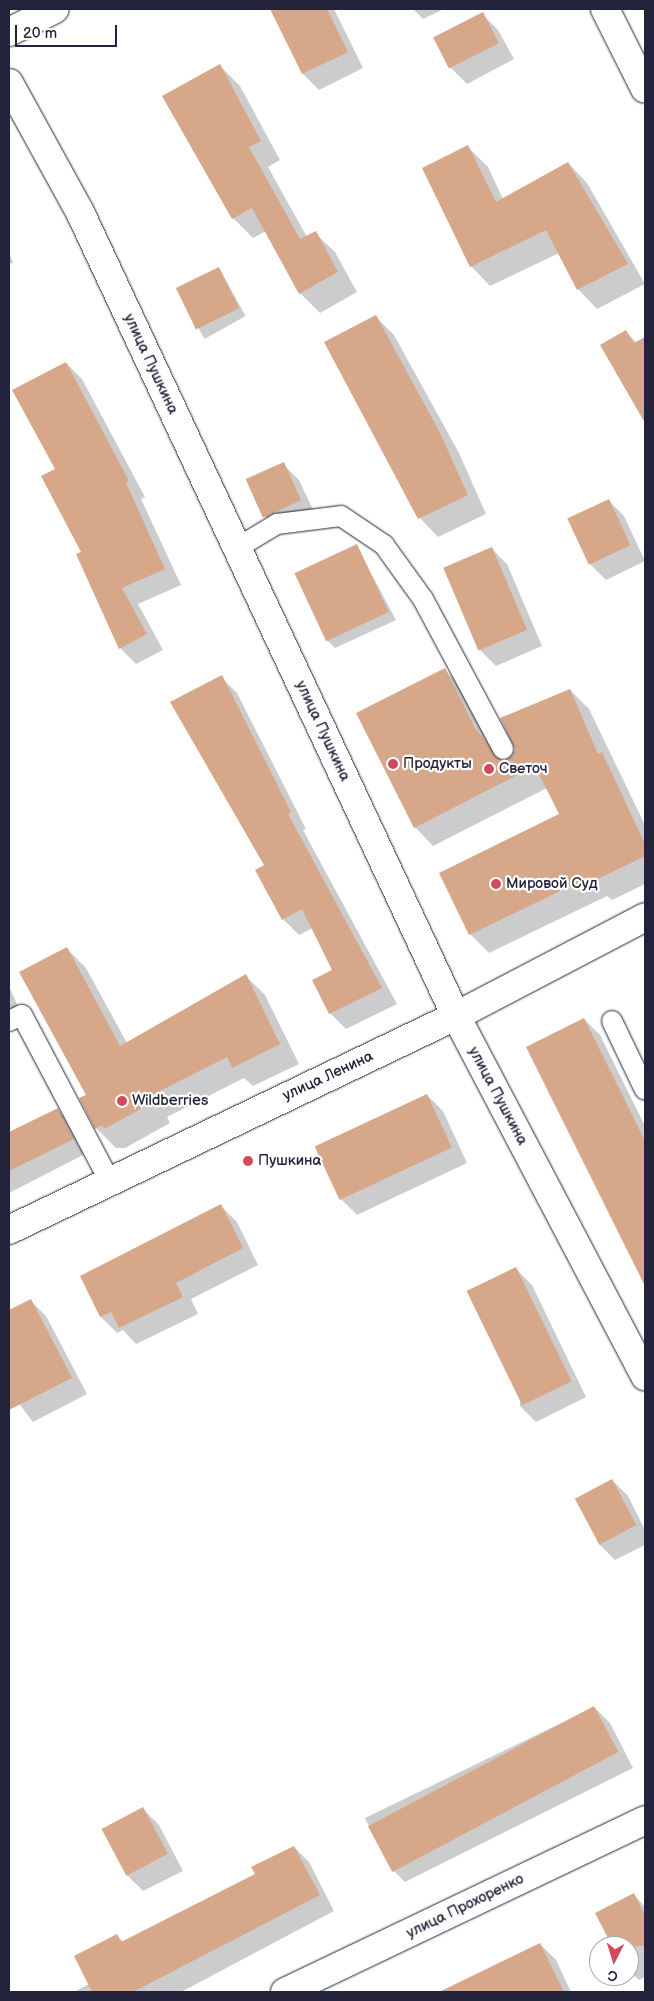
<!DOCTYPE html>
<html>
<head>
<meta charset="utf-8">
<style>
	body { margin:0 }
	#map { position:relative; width:654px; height:2001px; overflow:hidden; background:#fff; font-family:"Balsamiq Sans",sans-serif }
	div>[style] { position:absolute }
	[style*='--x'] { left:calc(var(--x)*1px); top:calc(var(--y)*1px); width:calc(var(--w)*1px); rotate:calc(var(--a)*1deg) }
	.shadow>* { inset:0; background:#0003; transform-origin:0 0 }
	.building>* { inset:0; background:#d7a78a; transform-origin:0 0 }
	.roads { filter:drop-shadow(0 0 1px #22223b) drop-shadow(0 0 1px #22223b) }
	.service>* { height:20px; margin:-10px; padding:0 10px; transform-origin:10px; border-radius:10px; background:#fff }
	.minor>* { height:28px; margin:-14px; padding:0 14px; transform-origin:14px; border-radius:14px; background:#fff }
	.secondary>* { height:28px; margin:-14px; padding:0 14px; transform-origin:14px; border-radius:14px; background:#fff }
	.dots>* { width:14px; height:14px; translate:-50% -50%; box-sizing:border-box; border:2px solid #fff; border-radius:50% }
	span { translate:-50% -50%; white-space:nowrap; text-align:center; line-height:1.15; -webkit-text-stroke:4.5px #fff; paint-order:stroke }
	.street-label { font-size:15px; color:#22223b }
	.poi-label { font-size:15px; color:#22223b }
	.left { translate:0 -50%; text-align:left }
	.frame { position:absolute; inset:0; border:10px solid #22223b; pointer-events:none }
	.north { position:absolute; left:589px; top:1936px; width:50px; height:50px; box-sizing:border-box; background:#fff; border:1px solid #a7a7b1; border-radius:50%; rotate:185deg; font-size:14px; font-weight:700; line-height:20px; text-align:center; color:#22223b }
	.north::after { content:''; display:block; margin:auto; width:18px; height:22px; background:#d1495b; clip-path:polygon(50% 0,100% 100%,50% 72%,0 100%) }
	.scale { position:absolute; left:15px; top:25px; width:102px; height:22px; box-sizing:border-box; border:2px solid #22223b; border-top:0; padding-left:6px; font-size:15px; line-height:18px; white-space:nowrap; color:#22223b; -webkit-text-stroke:4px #fff; paint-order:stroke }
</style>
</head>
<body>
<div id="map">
	<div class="shadow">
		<i style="clip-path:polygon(272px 9px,334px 9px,363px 68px,319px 90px,303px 74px)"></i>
		<i style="clip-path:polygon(413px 9px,444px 9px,423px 19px)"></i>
		<i style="clip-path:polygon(482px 14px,498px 30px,514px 59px,467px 84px,451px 68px)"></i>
		<i style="clip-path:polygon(220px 66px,240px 86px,280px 160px,268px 167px,307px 237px,315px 233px,335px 252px,357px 292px,320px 313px,300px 293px,266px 231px,253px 238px,233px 218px)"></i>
		<i style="clip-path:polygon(468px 147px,488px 167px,503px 199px,568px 163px,587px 183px,645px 284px,597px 309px,578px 289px,559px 253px,490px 286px,471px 266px)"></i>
		<i style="clip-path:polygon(9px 252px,13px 263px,9px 264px)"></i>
		<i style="left:219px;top:268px;width:55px;height:47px;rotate:61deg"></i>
		<i style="clip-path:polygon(375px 316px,394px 335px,459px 453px,486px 514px,438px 537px,420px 518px)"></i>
		<i style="clip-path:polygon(626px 332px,637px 343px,645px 338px,645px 422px,602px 346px)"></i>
		<i style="clip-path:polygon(66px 363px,82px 379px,145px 497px,141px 499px,181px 585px,138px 604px,163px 650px,136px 664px,120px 648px,78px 554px,83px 552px,57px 469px)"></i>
		<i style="clip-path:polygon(283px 464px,299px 480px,316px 516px,280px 532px,264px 516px)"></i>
		<i style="clip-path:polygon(608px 500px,624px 516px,645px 561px,606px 580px,590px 564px)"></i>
		<i style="clip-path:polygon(356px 545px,396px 620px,335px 648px,327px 640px)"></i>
		<i style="clip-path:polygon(491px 548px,507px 564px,542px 646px,496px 666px,480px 650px)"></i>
		<i style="clip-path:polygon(445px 670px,464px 689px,503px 763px,570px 690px,589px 709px,645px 825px,645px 884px,612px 900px,607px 896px,489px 953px,470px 934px,440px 873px,560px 815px,547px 788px,433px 846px,415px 827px)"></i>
		<i style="clip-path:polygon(221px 677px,237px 693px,306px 829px,303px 830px,397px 1004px,346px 1029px,330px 1013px,334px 970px,313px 928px,299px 935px,283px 919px,265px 866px)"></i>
		<i style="clip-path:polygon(66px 948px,86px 968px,127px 1043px,246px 976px,265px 995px,299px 1064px,253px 1086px,244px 1078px,167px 1117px,170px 1123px,125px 1148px,116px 1148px,96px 1128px,87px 1095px)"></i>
		<i style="clip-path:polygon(9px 986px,23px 1018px,9px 1024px)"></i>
		<i style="clip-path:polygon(584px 1019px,600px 1035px,645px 1126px,645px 1283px,528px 1048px)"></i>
		<i style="clip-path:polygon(427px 1095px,443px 1111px,467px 1163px,357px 1215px,341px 1199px)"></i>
		<i style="clip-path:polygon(58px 1110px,72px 1124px,87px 1153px,9px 1193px,9px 1134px)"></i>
		<i style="clip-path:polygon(221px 1206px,237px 1222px,258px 1265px,191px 1299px,198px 1314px,136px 1344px,123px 1330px,117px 1333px,101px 1317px,82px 1277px)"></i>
		<i style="clip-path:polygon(516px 1269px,532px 1285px,586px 1397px,536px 1422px,520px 1406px)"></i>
		<i style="clip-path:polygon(30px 1300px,46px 1316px,87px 1394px,33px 1422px,9px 1390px,9px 1312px)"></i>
		<i style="clip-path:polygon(612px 1480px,628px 1496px,645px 1530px,645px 1545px,615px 1560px,599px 1544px)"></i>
		<i style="clip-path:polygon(594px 1707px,610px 1723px,633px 1768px,405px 1882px,389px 1866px,365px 1818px)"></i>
		<i style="clip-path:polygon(143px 1809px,159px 1825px,183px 1871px,143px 1891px,127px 1875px)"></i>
		<i style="clip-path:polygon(294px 1847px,309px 1862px,334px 1911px,181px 1992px,74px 1992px,89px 1984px,117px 1935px,123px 1942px,257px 1875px)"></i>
		<i style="clip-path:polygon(634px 1895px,645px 1907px,645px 1977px,639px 1980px,629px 1971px,629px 1946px,613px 1946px)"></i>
		<i style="clip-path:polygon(540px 1944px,556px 1960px,571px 1992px,485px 1992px,477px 1975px)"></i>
	</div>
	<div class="building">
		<i style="clip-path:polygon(270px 9px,327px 9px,348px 52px,302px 74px)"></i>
		<i style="left:483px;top:12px;width:35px;height:56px;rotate:63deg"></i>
		<i style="clip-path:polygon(220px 64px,261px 141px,249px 147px,300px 239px,316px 231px,338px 272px,299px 294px,252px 208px,232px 219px,162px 96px)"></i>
		<i style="clip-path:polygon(468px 145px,496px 202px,568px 162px,628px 264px,577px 290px,546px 230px,470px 267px,422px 168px)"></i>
		<i style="left:219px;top:267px;width:46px;height:48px;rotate:64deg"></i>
		<i style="clip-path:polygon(376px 315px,440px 433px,468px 495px,418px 519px,324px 342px)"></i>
		<i style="clip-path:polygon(626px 330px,634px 343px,645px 337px,645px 423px,600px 345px)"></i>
		<i style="clip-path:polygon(66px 362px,129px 481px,126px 483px,165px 569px,122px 588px,147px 634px,119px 649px,76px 554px,81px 552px,41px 476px,55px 469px,12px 390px)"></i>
		<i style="left:284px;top:462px;width:42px;height:42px;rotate:66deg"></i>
		<i style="left:609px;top:499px;width:51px;height:46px;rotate:65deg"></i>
		<i style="left:357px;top:544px;width:75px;height:69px;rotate:65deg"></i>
		<i style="left:492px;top:547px;width:90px;height:53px;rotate:67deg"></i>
		<i style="clip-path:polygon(445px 668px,475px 728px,502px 761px,513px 756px,515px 749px,500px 718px,570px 689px,598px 754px,602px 752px,645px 844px,645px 856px,592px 882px,589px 877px,469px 935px,439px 873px,559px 814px,535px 766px,414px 828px,356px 713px)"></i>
		<i style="clip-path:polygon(222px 675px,291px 812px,288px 814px,382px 988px,329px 1014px,312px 980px,332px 970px,302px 909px,282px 920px,255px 870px,264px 865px,170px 702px)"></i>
		<i style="clip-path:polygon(67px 947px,120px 1046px,246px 974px,280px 1044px,232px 1068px,227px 1057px,148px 1097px,152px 1103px,104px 1129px,102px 1125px,95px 1129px,79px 1098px,86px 1095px,19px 972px)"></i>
		<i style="clip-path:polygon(584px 1018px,645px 1141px,645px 1286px,526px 1047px)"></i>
		<i style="left:427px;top:1094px;width:59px;height:124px;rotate:65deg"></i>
		<i style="clip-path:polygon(58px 1108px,74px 1139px,9px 1171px,9px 1132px)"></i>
		<i style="clip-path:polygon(221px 1204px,243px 1248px,176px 1283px,183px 1297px,119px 1328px,111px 1312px,100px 1317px,80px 1276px)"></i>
		<i style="left:516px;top:1267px;width:127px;height:55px;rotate:64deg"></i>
		<i style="clip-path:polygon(31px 1299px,72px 1378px,9px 1410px,9px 1310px)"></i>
		<i style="left:612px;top:1479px;width:52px;height:42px;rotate:62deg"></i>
		<i style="left:594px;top:1706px;width:52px;height:256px;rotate:62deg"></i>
		<i style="left:143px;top:1807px;width:53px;height:47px;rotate:62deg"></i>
		<i style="clip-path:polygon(294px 1846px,320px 1895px,133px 1992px,92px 1992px,74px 1956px,117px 1934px,121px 1942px,255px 1874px,251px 1867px)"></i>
		<i style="clip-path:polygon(634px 1893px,645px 1916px,645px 1946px,612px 1946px,595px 1913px)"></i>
		<i style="clip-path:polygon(540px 1943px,564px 1992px,439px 1992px)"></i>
	</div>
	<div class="roads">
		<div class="service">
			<i style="--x:237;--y:548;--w:47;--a:-31"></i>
			<i style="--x:277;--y:524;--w:64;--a:-7.1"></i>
			<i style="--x:341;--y:516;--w:52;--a:34"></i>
			<i style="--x:384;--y:545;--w:67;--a:54.2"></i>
			<i style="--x:423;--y:599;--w:170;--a:61.9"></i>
			<i style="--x:9;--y:1021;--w:14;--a:-25"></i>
			<i style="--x:22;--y:1015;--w:187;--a:62.2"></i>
			<i style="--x:612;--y:1021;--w:76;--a:64.4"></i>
		</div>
		<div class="minor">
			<i style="--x:605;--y:9;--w:89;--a:63.4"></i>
			<i style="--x:9;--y:32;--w:51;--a:-26.6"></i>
			<i style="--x:9;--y:83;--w:147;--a:61.2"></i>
			<i style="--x:80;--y:212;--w:888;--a:64.94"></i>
			<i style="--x:456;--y:1016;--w:407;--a:62.3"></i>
			<i style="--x:285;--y:1992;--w:399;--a:-25.5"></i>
		</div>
		<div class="secondary">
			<i style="--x:9;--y:1230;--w:496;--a:-25.6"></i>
			<i style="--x:456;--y:1016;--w:213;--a:-27.6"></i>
		</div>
	</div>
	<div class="dots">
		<i style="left:393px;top:764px;background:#d1495b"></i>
		<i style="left:489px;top:769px;background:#d1495b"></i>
		<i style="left:496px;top:884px;background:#d1495b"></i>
		<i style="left:122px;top:1101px;background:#d1495b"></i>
		<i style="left:248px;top:1161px;background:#d1495b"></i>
	</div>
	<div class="street-label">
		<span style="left:151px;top:364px;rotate:65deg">улица Пушкина</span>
		<span style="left:323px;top:731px;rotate:65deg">улица Пушкина</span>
		<span style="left:328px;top:1076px;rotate:-25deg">улица Ленина</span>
		<span style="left:498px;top:1096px;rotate:62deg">улица Пушкина</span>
		<span style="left:465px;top:1906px;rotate:-26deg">улица Прохоренко</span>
	</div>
	<div class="poi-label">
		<span class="left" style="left:403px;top:764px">Продукты</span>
		<span class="left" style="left:499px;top:769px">Светоч</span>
		<span class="left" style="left:506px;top:884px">Мировой Суд</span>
		<span class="left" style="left:132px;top:1101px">Wildberries</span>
		<span class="left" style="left:258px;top:1161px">Пушкина</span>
	</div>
	<div class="frame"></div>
	<div class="north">С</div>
	<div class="scale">20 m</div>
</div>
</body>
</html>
